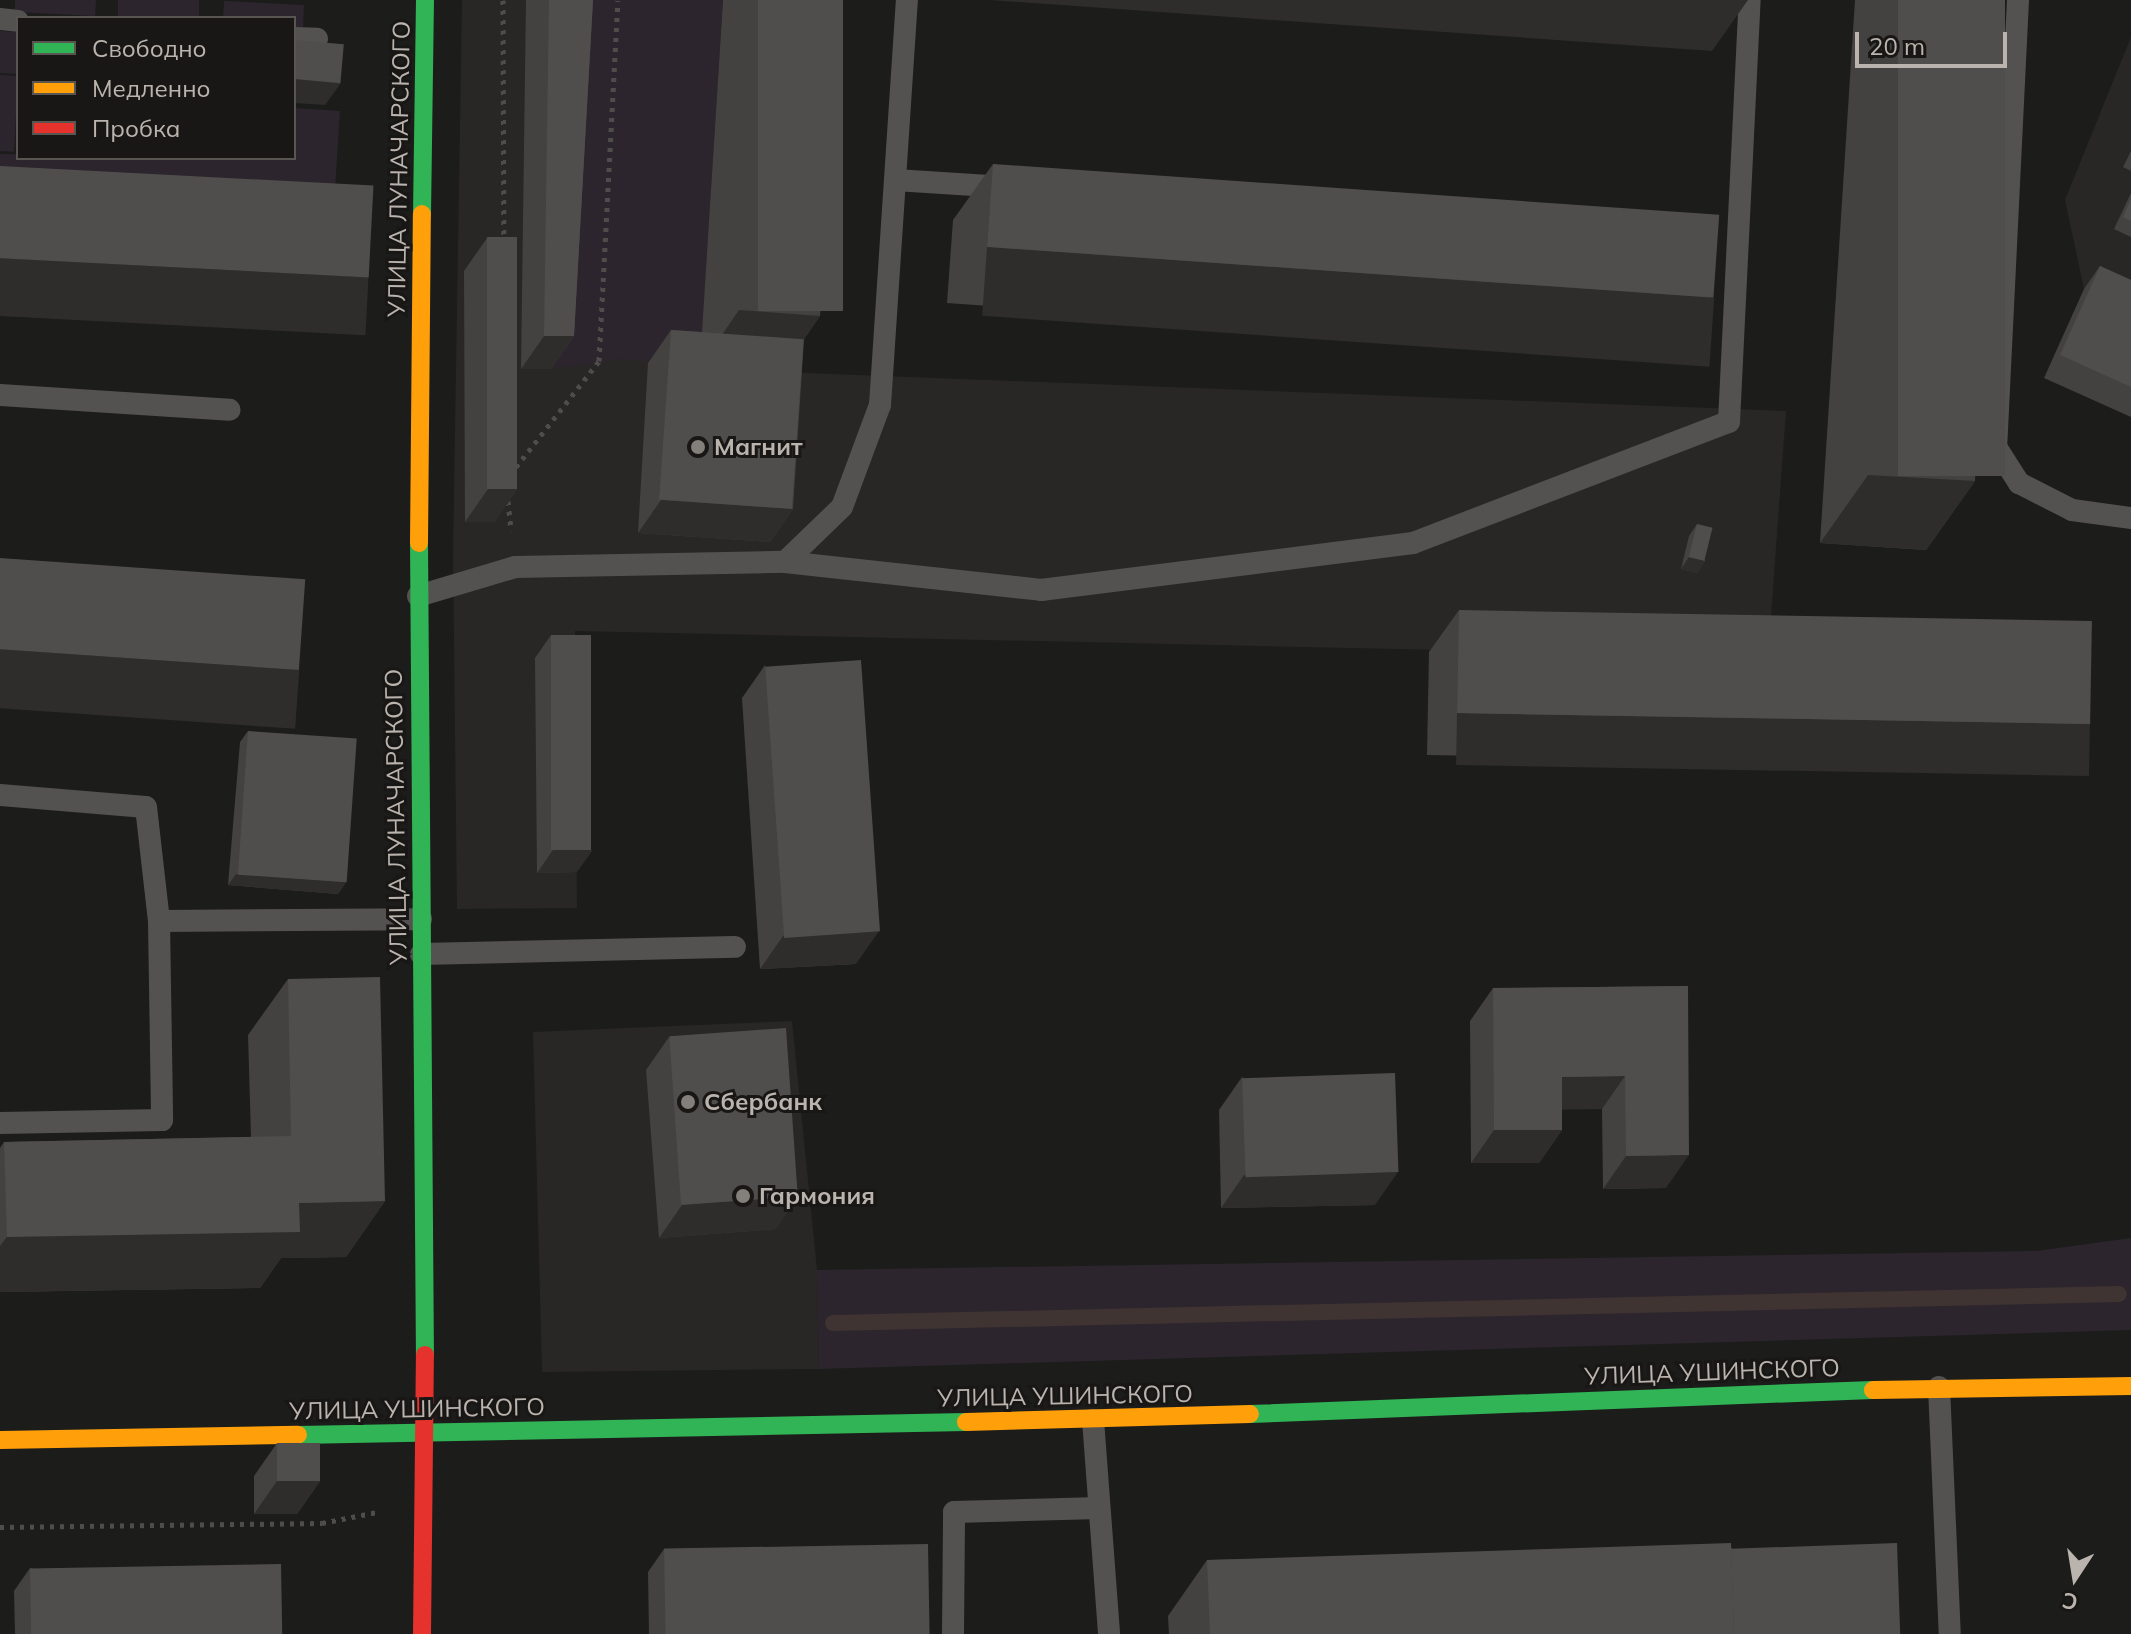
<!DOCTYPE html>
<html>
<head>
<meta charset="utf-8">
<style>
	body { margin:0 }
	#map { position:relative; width:2131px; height:1634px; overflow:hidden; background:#1c1c1b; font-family:Mulish,sans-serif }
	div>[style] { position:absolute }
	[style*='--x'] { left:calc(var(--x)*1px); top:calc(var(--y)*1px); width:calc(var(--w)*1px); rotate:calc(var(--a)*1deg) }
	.built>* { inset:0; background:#282725 }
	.green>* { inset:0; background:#2c252d; transform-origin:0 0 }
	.stream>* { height:16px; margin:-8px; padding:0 8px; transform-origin:8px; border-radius:8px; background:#3f3431 }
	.path>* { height:5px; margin-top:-2.5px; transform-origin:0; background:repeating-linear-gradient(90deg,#4f4d4b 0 4px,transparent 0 10px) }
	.lane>* { height:22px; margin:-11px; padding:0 11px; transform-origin:11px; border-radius:11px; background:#545250 }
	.fast>* { height:18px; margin:-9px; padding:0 9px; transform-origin:9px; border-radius:9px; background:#30b455 }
	.slow>* { height:18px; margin:-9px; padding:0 9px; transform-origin:9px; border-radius:9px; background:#ff9f0a }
	.jam>* { height:18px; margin:-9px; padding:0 9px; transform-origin:9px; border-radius:9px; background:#e5322d }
	.wall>* { inset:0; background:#434240 }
	.shaded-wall>* { inset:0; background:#2e2d2c; transform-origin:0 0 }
	.building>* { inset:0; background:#504e4c; transform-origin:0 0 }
	.dots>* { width:22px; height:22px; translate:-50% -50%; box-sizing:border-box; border:4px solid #181715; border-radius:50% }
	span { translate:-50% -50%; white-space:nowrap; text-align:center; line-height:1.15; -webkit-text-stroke:6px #181715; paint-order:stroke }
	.street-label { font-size:24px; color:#bbb4ae }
	.poi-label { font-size:24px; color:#bbb4ae; font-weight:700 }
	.left { translate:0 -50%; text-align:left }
	.legend { position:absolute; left:16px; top:16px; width:280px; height:144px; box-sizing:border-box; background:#181715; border:2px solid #595652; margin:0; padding:10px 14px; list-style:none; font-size:24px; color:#bbb4ae }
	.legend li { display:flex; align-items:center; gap:16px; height:40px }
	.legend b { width:40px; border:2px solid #595652 }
	.north { position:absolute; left:2035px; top:1538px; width:80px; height:80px; -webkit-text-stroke:6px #181715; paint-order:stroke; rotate:192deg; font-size:22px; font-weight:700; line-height:32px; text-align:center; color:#bbb4ae }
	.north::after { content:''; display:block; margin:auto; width:28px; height:36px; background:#bbb4ae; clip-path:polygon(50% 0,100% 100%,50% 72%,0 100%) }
	.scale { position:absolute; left:1855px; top:32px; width:152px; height:36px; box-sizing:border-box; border:4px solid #bbb4ae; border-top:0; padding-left:10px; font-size:24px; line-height:28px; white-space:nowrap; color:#bbb4ae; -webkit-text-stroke:6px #181715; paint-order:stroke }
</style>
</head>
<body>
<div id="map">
	<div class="built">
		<i style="clip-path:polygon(462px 0,641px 0,781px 372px,1786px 411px,1768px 657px,575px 631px,577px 908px,457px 909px,453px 555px)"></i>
		<i style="clip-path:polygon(2131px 37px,2131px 310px,2084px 289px,2065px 200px)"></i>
		<i style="clip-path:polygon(792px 1021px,817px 1270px,819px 1369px,542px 1372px,533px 1032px)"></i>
	</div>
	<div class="green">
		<i style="clip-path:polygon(15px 0,96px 0,95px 16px,15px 12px)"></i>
		<i style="left:118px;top:0;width:81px;height:18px"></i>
		<i style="clip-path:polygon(572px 0,723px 0,700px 367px,623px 359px,551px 369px)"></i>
		<i style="clip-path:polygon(224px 1px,304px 5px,303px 29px,294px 29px,294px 18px,223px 18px)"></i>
		<i style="left:0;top:31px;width:18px;height:42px;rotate:3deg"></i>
		<i style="left:0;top:75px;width:18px;height:76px;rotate:3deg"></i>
		<i style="clip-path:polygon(294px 108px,340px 111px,332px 237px,0 216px,0 154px,294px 158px)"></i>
		<i style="clip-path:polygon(2131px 1238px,2131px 1330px,819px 1369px,817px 1270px,2036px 1251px)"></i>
	</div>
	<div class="stream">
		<i style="--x:833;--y:1323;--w:1286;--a:-1.29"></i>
	</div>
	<div class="path">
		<i style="--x:503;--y:0;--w:243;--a:89.8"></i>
		<i style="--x:516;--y:467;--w:135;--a:-51.9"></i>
		<i style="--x:599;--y:361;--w:361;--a:-87"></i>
		<i style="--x:508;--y:501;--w:30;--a:84"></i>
		<i style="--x:0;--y:1527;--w:322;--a:-0.7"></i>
		<i style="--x:322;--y:1523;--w:56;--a:-11.3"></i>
	</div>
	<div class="lane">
		<i style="--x:2018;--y:0;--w:448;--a:92.8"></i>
		<i style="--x:1996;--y:447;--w:43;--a:57.4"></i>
		<i style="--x:2019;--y:483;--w:59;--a:27"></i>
		<i style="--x:2072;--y:510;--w:60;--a:7.7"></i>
		<i style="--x:0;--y:19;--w:18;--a:6"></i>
		<i style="--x:294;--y:38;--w:23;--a:2"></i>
		<i style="--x:895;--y:180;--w:110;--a:3.6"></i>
		<i style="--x:0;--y:395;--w:230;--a:3.7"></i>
		<i style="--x:785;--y:562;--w:258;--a:6.2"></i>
		<i style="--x:1041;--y:590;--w:375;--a:-7.2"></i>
		<i style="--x:1413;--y:543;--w:338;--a:-21"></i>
		<i style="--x:1729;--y:422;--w:423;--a:-87.2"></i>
		<i style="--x:418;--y:596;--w:101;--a:-16.6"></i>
		<i style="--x:515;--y:567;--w:270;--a:-1.1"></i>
		<i style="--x:785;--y:562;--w:79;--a:-44"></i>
		<i style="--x:842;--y:507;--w:109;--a:-69.6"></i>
		<i style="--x:880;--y:405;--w:406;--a:-86.2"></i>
		<i style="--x:0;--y:795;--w:146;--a:4.7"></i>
		<i style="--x:146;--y:807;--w:115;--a:83.5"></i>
		<i style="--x:159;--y:921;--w:199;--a:89.1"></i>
		<i style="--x:162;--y:1120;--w:162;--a:178.9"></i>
		<i style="--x:159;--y:921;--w:262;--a:-0.4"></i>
		<i style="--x:421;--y:954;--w:314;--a:-1.3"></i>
		<i style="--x:1939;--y:1387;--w:247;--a:87.5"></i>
		<i style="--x:1093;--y:1420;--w:215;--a:85.7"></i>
		<i style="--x:953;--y:1634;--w:122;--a:-89.5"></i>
		<i style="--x:954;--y:1512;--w:145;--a:-1.6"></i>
	</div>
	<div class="fast">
		<i style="--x:422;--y:214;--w:214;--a:-89.2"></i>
		<i style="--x:419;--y:543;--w:812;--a:89.58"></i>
		<i style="--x:1250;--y:1414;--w:623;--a:-2.21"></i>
		<i style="--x:298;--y:1435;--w:668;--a:-1.11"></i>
	</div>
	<div class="slow">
		<i style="--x:419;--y:543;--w:329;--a:-89.5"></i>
		<i style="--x:1873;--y:1390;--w:258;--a:-0.9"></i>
		<i style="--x:966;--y:1422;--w:284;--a:-1.6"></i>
		<i style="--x:0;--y:1440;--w:298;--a:-1"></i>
	</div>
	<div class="jam">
		<i style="--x:422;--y:1634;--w:279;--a:-89.4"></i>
	</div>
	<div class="wall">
		<i style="clip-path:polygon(526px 0,593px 0,574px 336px,551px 369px,521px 369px)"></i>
		<i style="clip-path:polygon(723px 0,843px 0,820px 316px,804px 339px,793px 509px,770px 542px,638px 533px,648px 363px,671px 330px,702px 332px)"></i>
		<i style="clip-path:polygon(1855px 0,2005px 0,1975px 481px,1926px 550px,1820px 543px)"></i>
		<i style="clip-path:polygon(2131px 151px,2131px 171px,2123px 167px)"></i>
		<i style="clip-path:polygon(993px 164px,1714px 298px,1674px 354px,947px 303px,953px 220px)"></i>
		<i style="clip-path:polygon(2131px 193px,2131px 237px,2114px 229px)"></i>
		<i style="clip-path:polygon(487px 238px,495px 522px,465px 522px,464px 271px)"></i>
		<i style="clip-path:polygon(2100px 266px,2131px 280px,2131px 417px,2044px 378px,2084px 289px)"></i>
		<i style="clip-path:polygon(1697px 524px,1705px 561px,1697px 573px,1681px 569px,1689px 536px)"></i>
		<i style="clip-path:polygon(1459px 610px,2090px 724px,2061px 766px,1427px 755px,1429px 652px)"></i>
		<i style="clip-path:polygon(551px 635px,577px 872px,537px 873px,535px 658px)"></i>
		<i style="clip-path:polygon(765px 665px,856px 964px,760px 969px,742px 698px)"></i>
		<i style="clip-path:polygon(248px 731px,346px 882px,338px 894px,228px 885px,240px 742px)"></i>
		<i style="clip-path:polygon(288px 979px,385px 1201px,346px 1257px,281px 1258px,260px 1288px,0 1292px,0 1148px,4px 1142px,251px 1137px,248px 1035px)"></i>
		<i style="clip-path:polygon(1688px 986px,1666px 1188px,1603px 1189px,1602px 1109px,1562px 1109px,1562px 1130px,1539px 1163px,1471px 1163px,1470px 1021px,1493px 988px)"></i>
		<i style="clip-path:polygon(669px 1037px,776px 1229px,659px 1238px,646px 1070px)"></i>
		<i style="clip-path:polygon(1242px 1077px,1375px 1205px,1221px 1208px,1219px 1110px)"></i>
		<i style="clip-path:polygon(277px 1443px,320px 1481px,297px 1514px,254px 1514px,254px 1476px)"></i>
		<i style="clip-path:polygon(1731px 1548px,1900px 1634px,1169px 1634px,1168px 1616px,1207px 1560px)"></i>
		<i style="clip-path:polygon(664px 1549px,930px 1634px,649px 1634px,648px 1572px)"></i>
		<i style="clip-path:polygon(30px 1568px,282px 1634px,15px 1634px,14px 1591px)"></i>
	</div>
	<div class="shaded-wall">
		<i style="clip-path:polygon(990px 0,1748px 0,1712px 51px)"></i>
		<i style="clip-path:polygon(294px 79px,341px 83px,325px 105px,294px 103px)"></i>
		<i style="left:987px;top:247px;width:729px;height:69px;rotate:4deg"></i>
		<i style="left:0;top:258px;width:369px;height:58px;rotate:3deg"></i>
		<i style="clip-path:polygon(739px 310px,820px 316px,781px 372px,700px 367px)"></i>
		<i style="clip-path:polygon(544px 336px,574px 336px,551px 369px,521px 369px)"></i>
		<i style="clip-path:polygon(1868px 475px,1975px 481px,1926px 550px,1820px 543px)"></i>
		<i style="clip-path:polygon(488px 489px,518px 489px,495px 522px,465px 522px)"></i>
		<i style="clip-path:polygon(661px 500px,793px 509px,770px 542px,638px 533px)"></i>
		<i style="clip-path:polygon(1689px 557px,1705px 561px,1697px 573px,1681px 569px)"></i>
		<i style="left:0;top:649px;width:300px;height:59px;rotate:4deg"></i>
		<i style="left:1457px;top:713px;width:633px;height:52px;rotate:1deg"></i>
		<i style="clip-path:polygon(553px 850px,593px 850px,577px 872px,537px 873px)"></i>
		<i style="clip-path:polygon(236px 874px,346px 882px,338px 894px,228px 885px)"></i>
		<i style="clip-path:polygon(879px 931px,856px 964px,760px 969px,783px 936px)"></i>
		<i style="clip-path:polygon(1625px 1076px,1602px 1109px,1538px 1110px,1562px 1077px)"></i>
		<i style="clip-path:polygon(1494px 1130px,1562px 1130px,1539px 1163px,1471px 1163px)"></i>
		<i style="clip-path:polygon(1689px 1155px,1666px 1188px,1603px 1189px,1626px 1156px)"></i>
		<i style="clip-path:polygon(1398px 1172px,1375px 1205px,1221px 1208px,1244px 1175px)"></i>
		<i style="clip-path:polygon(799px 1196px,776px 1229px,659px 1238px,682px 1205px)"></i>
		<i style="clip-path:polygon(385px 1201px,346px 1257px,281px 1258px,260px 1288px,0 1292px,0 1246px,7px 1237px,299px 1203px)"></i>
		<i style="clip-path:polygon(277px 1481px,320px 1481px,297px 1514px,254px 1514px)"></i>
	</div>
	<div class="building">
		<i style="clip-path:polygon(549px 0,593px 0,574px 336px,544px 336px)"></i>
		<i style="left:758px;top:0;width:85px;height:311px"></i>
		<i style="left:1898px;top:0;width:107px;height:476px"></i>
		<i style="left:294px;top:40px;width:50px;height:39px;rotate:5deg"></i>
		<i style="left:993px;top:164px;width:728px;height:83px;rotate:4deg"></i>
		<i style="left:0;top:166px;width:374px;height:92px;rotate:3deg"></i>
		<i style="clip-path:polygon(2131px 199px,2131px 221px,2123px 217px)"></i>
		<i style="left:517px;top:237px;width:252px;height:30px;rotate:90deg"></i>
		<i style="clip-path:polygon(2100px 266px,2131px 280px,2131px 387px,2060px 355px)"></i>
		<i style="left:671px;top:330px;width:133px;height:170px;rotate:4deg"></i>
		<i style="left:1697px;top:524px;width:16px;height:34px;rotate:14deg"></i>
		<i style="left:0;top:558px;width:306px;height:91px;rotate:4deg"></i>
		<i style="left:1459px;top:610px;width:633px;height:103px;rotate:1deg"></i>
		<i style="left:551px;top:635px;width:40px;height:215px"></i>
		<i style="left:861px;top:660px;width:272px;height:96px;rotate:86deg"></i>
		<i style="left:248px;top:731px;width:109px;height:144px;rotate:4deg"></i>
		<i style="clip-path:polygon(380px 977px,385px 1201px,299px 1203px,300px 1232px,7px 1237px,4px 1142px,291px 1136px,288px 979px)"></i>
		<i style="clip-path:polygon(1688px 986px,1689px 1155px,1626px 1156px,1625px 1076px,1562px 1077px,1562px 1130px,1494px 1130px,1493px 988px)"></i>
		<i style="left:786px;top:1028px;width:169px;height:117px;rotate:86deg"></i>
		<i style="left:1395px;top:1073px;width:99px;height:153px;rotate:88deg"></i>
		<i style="left:277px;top:1443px;width:43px;height:38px"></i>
		<i style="clip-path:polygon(1731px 1543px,1734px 1634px,1210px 1634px,1207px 1560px)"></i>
		<i style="left:1897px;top:1543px;width:91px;height:166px;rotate:88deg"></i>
		<i style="left:928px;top:1544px;width:90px;height:264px;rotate:89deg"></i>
		<i style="left:281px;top:1564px;width:70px;height:251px;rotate:89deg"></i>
	</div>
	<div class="dots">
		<i style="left:698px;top:447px;background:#837f7b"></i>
		<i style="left:688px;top:1102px;background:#837f7b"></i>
		<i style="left:743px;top:1196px;background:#837f7b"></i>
	</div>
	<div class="street-label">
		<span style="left:399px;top:169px;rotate:-89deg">УЛИЦА ЛУНАЧАРСКОГО</span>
		<span style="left:396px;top:817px;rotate:-91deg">УЛИЦА ЛУНАЧАРСКОГО</span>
		<span style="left:1712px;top:1372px;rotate:-2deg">УЛИЦА УШИНСКОГО</span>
		<span style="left:1065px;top:1396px;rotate:-1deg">УЛИЦА УШИНСКОГО</span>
		<span style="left:417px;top:1409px;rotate:-1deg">УЛИЦА УШИНСКОГО</span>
	</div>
	<div class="poi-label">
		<span class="left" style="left:714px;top:447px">Магнит</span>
		<span class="left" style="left:704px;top:1102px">Сбербанк</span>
		<span class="left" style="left:759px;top:1196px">Гармония</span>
	</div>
	<ul class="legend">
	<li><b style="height:10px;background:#30b455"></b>Свободно</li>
	<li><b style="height:10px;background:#ff9f0a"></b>Медленно</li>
	<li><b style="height:10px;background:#e5322d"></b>Пробка</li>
	</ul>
	<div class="north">С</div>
	<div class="scale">20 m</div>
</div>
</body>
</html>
